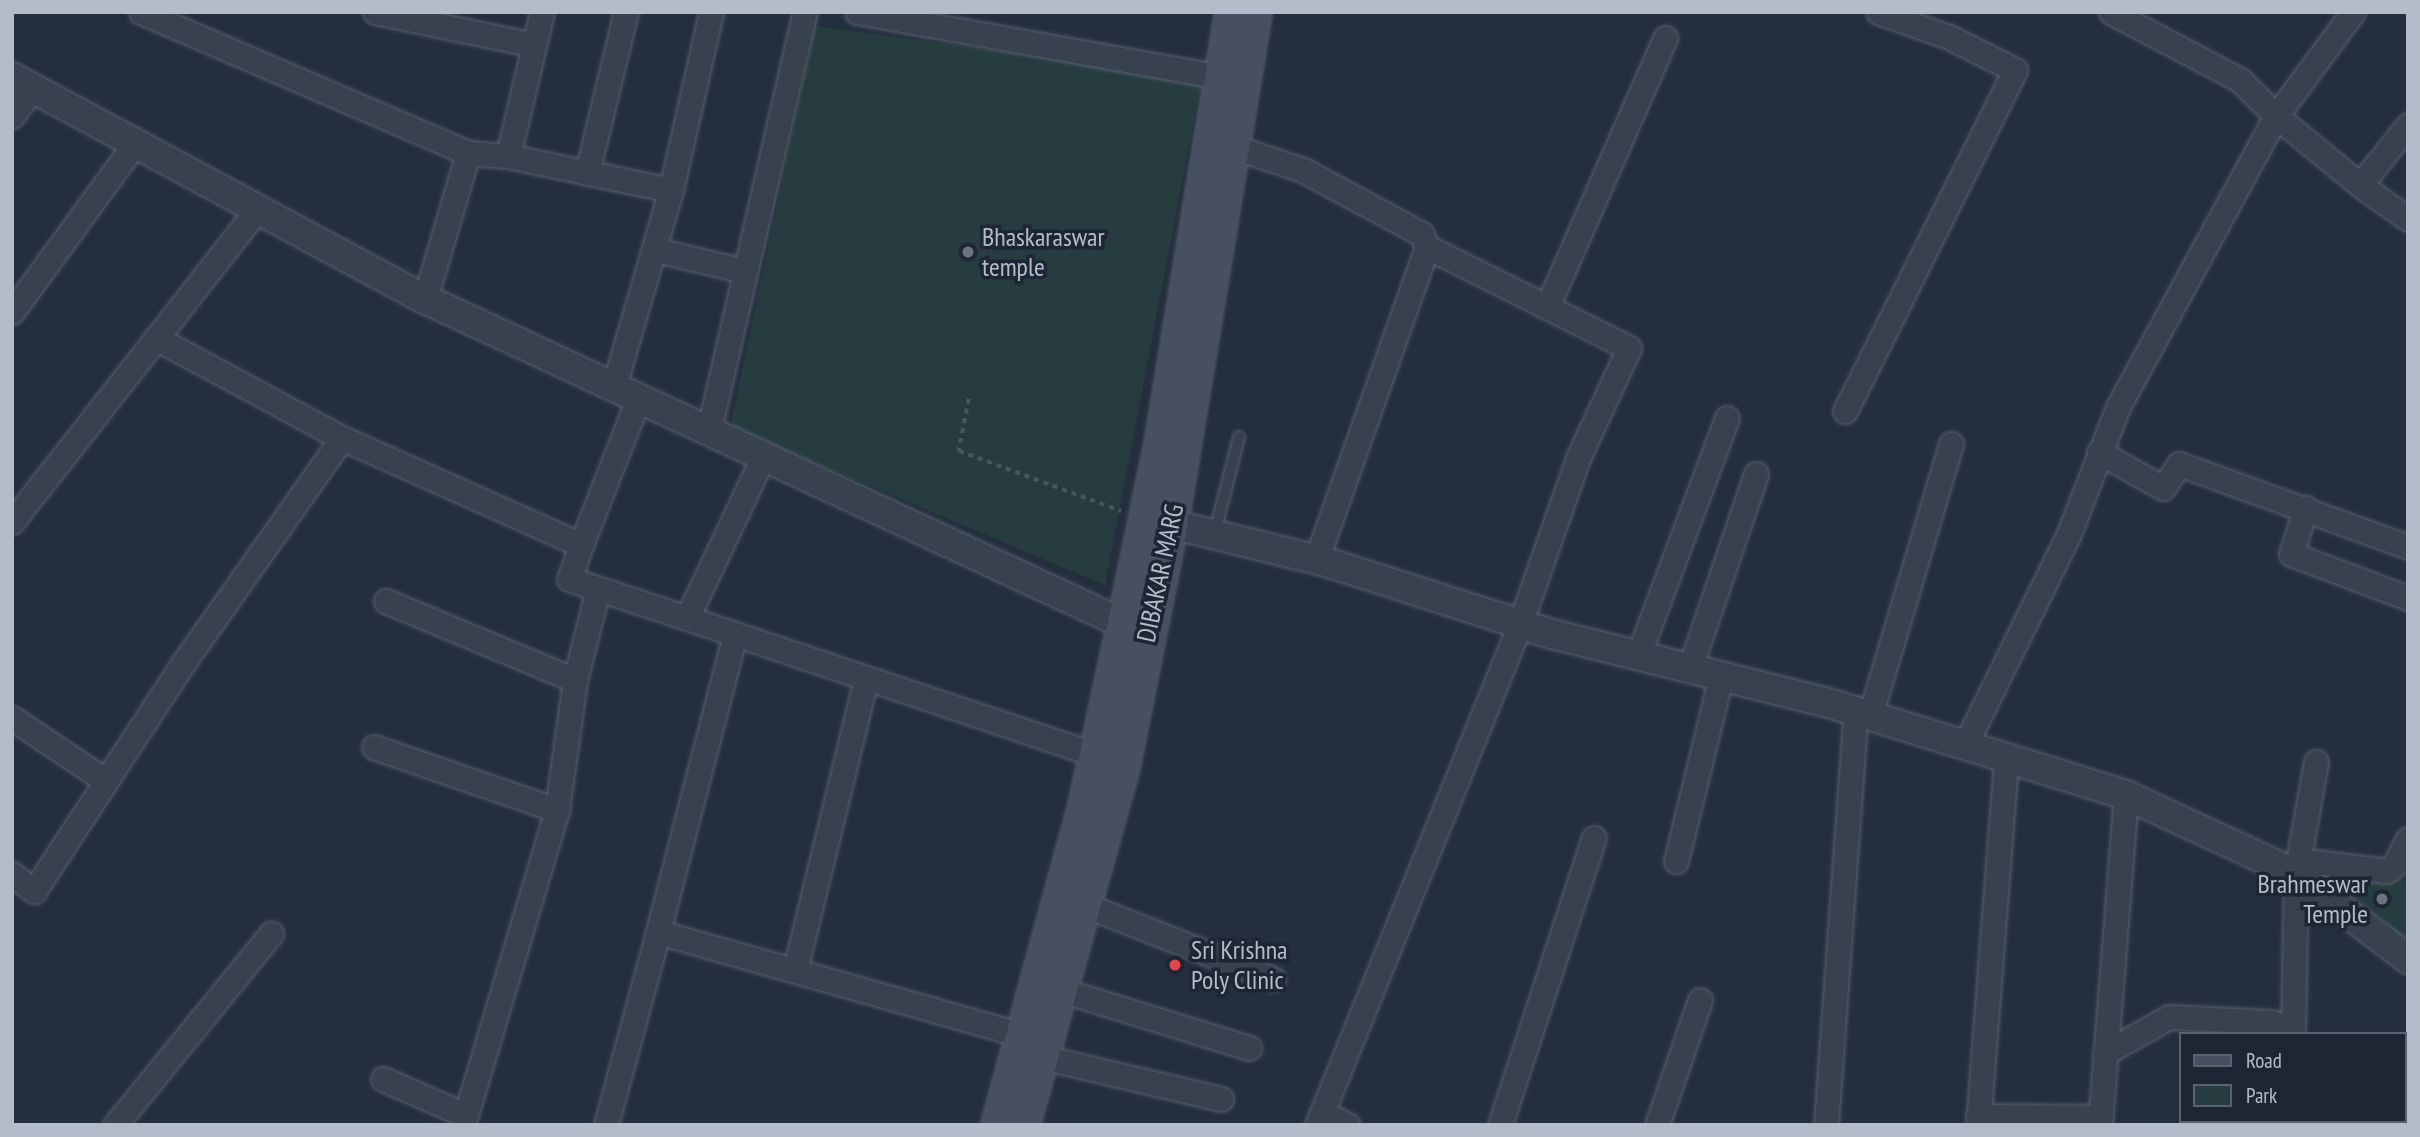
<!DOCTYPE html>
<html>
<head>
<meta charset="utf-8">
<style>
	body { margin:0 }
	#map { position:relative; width:2420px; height:1137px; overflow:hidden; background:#242f3e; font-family:"PT Sans Narrow",sans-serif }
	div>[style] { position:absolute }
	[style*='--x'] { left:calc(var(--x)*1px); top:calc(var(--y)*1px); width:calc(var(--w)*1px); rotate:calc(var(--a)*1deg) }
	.green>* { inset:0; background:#263c3f }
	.path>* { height:3.5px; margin-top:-1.75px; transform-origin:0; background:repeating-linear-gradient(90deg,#44595c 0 5px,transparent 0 10px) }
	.roads { filter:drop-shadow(0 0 2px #565f6c) drop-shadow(0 0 2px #565f6c) }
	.service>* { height:10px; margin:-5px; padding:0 5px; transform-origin:5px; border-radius:5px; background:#38414e }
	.minor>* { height:23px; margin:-11.5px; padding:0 11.5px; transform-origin:11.5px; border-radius:11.5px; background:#38414e }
	.tertiary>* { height:28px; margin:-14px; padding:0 14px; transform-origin:14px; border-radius:14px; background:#38414e }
	.secondary>* { height:32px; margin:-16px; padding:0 16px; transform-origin:16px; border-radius:16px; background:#465061 }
	.dots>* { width:19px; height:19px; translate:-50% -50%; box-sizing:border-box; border:4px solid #1d2633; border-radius:50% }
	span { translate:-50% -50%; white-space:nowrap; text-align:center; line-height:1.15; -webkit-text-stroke:7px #1d2633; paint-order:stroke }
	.poi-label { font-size:26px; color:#b4bcc9 }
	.left { translate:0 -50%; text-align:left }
	.right { translate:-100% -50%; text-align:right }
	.street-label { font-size:26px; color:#b4bcc9 }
	.frame { position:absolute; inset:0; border:14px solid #b4bcc9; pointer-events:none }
	.legend { position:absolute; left:2179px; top:1032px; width:228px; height:91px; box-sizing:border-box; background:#1d2633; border:2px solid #59626f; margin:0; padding:9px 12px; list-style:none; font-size:21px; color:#b4bcc9 }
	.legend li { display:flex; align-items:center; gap:14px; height:35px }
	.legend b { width:35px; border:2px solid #59626f }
</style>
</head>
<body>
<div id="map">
	<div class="green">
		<i style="clip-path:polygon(815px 26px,1202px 78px,1105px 585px,730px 427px)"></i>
		<i style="clip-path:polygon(2336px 870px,2408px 882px,2408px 942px,2335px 881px)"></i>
	</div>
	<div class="path">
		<i style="--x:969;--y:399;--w:53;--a:100.9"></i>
		<i style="--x:959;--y:451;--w:173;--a:20.3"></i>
	</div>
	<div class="roads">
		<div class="service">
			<i style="--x:1215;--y:532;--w:98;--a:-75.8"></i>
		</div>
		<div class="minor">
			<i style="--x:141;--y:12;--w:356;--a:23.3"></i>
			<i style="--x:468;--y:153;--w:40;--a:4.3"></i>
			<i style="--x:508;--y:156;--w:167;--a:11.8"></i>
			<i style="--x:671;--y:190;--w:182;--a:-77.3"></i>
			<i style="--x:375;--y:12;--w:162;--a:11.7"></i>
			<i style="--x:857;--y:12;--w:371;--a:10.1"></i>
			<i style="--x:2111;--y:12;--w:146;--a:27.8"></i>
			<i style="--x:2240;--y:80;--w:51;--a:45"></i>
			<i style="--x:2276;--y:116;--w:109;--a:39.4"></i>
			<i style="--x:2360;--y:185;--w:77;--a:-51.3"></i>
			<i style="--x:12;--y:116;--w:31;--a:-53"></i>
			<i style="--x:1234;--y:147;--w:73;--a:18.4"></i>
			<i style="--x:1303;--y:170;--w:135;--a:28.3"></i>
			<i style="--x:1422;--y:234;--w:14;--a:69"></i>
			<i style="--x:1427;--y:247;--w:332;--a:109.5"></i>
			<i style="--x:508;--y:156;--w:148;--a:-76.7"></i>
			<i style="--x:587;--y:173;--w:166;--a:-76.4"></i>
			<i style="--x:2360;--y:185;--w:59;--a:35.3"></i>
			<i style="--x:656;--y:250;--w:91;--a:13.3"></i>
			<i style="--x:425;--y:299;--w:152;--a:-73.6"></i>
			<i style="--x:1547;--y:307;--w:294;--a:-66.3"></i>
			<i style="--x:12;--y:312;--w:207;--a:-53.9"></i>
			<i style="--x:156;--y:338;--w:211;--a:28.3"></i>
			<i style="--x:614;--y:386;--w:204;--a:-73.8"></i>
			<i style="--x:1845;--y:411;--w:381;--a:-63.5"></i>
			<i style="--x:2015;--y:70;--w:74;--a:-153.4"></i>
			<i style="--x:1949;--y:37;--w:75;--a:-160.6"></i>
			<i style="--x:709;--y:430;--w:429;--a:-77.1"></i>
			<i style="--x:2099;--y:452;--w:73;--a:29.4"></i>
			<i style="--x:2163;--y:488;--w:29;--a:-56"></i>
			<i style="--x:2179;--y:464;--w:244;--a:19.9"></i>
			<i style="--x:764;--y:455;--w:180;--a:115.3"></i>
			<i style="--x:687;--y:618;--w:431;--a:18.5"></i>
			<i style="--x:2306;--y:508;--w:48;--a:108.1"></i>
			<i style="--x:2291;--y:554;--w:125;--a:20.6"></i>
			<i style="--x:12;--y:522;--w:397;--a:-51.9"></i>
			<i style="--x:581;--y:545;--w:36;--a:109"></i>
			<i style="--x:569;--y:579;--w:124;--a:18.3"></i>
			<i style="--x:386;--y:601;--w:205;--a:22.7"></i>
			<i style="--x:735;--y:634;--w:308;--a:104.5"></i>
			<i style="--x:658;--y:932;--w:393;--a:15.8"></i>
			<i style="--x:1638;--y:656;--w:254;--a:-69.5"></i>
			<i style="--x:1690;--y:668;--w:205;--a:-71.2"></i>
			<i style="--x:1870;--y:716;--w:284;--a:-73.4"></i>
			<i style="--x:12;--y:718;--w:113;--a:33.8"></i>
			<i style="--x:1966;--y:743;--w:231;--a:-63.8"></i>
			<i style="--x:2068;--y:536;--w:138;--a:-68.8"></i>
			<i style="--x:2118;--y:407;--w:331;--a:-61.5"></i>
			<i style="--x:2276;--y:116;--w:129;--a:-53.5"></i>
			<i style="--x:374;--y:747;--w:194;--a:19"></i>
			<i style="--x:2299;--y:860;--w:88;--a:7.2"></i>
			<i style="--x:2386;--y:871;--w:9;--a:-32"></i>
			<i style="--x:2394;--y:866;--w:30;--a:-63"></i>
			<i style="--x:1676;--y:861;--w:190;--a:-76.3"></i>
			<i style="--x:12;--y:874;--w:28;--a:38"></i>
			<i style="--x:34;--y:891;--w:274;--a:-56.8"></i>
			<i style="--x:184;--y:662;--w:274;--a:-54.8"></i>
			<i style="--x:342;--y:438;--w:262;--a:24.1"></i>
			<i style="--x:581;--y:545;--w:159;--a:-68.6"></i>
			<i style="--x:1085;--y:905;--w:202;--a:21.5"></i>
			<i style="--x:795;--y:970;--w:300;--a:-76.3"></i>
			<i style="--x:1061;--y:990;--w:197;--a:17.1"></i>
			<i style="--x:2105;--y:1053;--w:73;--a:-29.4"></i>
			<i style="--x:2169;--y:1017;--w:102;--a:2.8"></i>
			<i style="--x:2271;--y:1022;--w:23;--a:20"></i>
			<i style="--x:2293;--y:1030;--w:156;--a:-88.9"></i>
			<i style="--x:2296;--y:874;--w:114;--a:-79.9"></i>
			<i style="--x:1042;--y:1057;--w:184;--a:13.2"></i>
			<i style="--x:383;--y:1079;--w:90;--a:23.7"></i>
			<i style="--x:1322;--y:1112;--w:29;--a:27"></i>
			<i style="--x:1978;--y:1116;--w:122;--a:0.5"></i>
			<i style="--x:115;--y:1125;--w:247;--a:-50.8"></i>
			<i style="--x:463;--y:1125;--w:329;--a:-73.4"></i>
			<i style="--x:557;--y:810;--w:131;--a:-82.1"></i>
			<i style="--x:575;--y:680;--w:94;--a:-75.8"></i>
			<i style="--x:606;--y:1125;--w:200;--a:-74.9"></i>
			<i style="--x:1317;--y:1125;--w:541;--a:-67.94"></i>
			<i style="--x:1520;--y:624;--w:176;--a:-70.7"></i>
			<i style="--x:1578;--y:458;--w:121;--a:-65.1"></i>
			<i style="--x:1629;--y:348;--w:226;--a:-153.4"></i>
			<i style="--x:1500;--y:1125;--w:302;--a:-71.9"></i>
			<i style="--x:1657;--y:1125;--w:132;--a:-71"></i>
			<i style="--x:1826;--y:1125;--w:415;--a:-85.9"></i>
			<i style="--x:1978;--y:1125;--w:369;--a:-85.6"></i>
			<i style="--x:2100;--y:1125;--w:331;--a:-85.5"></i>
			<i style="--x:2280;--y:1125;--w:4;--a:-76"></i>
		</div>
		<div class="tertiary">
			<i style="--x:12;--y:77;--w:469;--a:28.3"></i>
			<i style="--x:425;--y:299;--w:771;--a:24.94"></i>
			<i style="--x:1151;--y:519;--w:180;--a:13.8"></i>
			<i style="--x:1326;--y:562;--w:237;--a:17.7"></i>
			<i style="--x:1552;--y:634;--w:285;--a:14"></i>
			<i style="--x:1829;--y:703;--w:311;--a:17.2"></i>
			<i style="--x:2126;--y:795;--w:187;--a:24.9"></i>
			<i style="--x:2296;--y:874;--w:141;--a:37.2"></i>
		</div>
		<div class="secondary">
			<i style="--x:998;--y:1125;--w:326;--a:-74.7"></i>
			<i style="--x:1084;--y:811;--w:191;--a:-77.9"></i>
			<i style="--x:1124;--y:624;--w:188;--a:-78.3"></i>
			<i style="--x:1162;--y:440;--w:434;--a:-80.7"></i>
			<i style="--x:1023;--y:1125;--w:373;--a:-74.4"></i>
			<i style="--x:1123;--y:766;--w:246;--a:-78.7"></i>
			<i style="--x:1171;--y:525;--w:520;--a:-80.7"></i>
		</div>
	</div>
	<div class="dots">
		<i style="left:968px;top:252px;background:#6b7280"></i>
		<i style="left:2382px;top:899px;background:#6b7280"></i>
		<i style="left:1175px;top:965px;background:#e0444e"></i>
	</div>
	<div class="poi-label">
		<span class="left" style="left:982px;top:252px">Bhaskaraswar<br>temple</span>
		<span class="right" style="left:2368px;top:899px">Brahmeswar<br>Temple</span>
		<span class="left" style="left:1191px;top:965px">Sri Krishna<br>Poly Clinic</span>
	</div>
	<div class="street-label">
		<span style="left:1160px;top:573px;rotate:-78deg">DIBAKAR MARG</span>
	</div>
	<div class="frame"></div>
	<ul class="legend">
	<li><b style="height:9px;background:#465061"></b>Road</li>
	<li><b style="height:19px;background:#263c3f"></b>Park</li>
	</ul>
</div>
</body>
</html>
